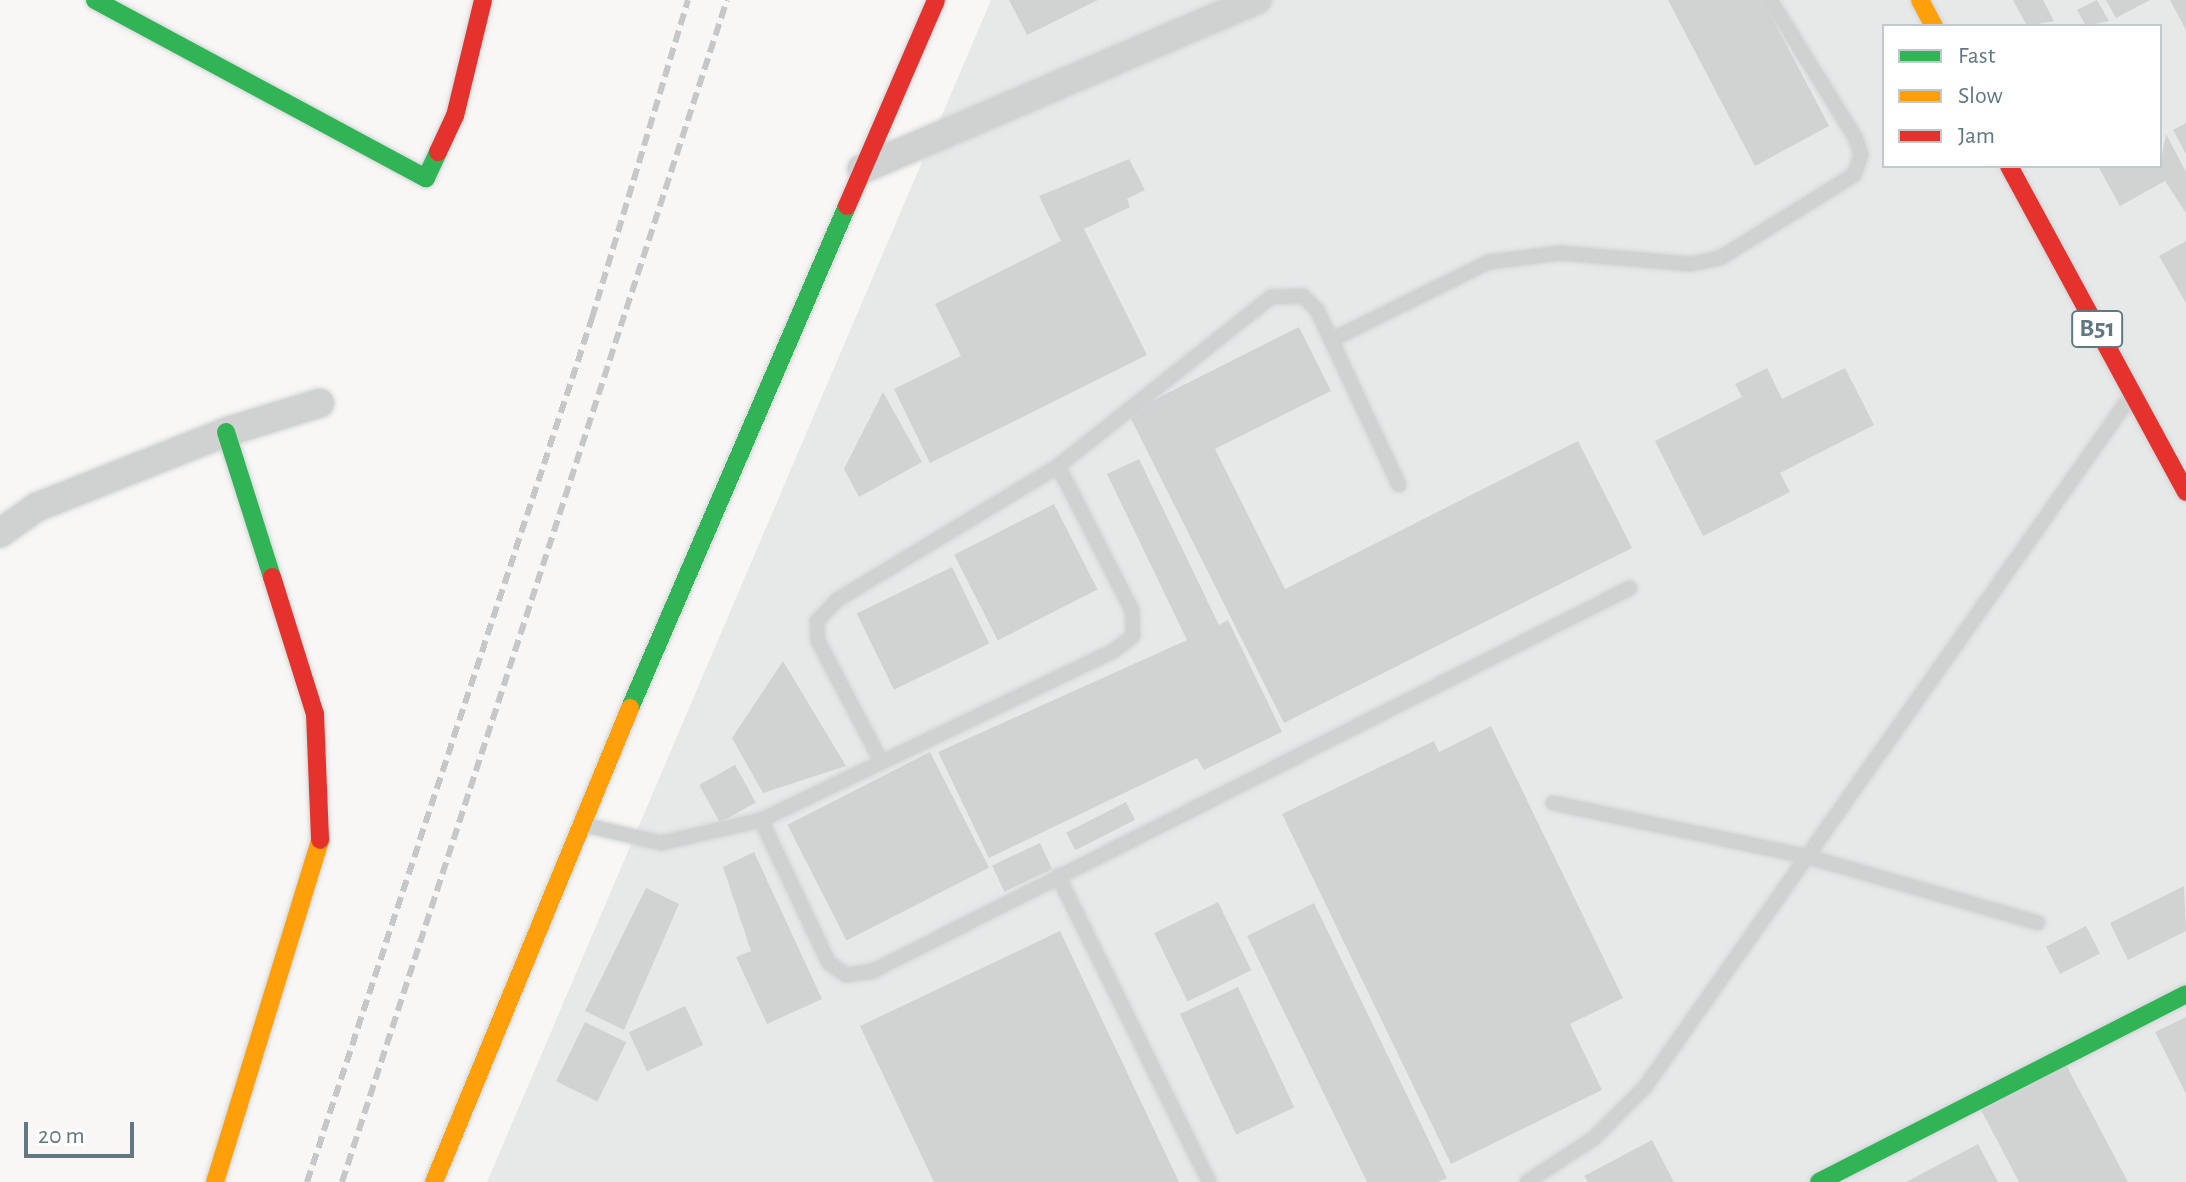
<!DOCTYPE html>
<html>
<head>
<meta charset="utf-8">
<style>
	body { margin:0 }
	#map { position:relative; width:2186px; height:1182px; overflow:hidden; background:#f8f7f6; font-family:"Alegreya Sans",sans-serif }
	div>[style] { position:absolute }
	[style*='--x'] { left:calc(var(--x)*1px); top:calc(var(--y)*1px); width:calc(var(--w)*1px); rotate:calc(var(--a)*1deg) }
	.built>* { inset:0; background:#e7e9e9 }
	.building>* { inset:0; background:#d1d3d3; transform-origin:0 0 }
	.roads { filter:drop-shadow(0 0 2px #d1d4d5) drop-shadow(0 0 2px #d1d4d5) }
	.lane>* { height:14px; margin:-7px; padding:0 7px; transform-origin:7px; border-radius:7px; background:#d0d1d1 }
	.street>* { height:28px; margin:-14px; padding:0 14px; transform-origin:14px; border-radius:14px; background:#d0d1d1 }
	.fast>* { height:18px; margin:-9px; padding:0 9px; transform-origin:9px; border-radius:9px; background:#30b455 }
	.slow>* { height:18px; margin:-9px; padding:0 9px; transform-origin:9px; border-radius:9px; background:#ff9f0a }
	.jam>* { height:18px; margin:-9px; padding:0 9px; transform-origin:9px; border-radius:9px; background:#e5322d }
	.rail>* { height:6px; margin-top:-3px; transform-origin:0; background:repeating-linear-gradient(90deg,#c5c7c8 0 12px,transparent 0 18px) }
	span { translate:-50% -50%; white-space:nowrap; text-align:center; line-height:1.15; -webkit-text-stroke:8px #fff; paint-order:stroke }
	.shield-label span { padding:2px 6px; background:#fff; border:2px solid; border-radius:6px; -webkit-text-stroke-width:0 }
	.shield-label { font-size:26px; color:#617883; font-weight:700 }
	.legend { position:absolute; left:1882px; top:24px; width:280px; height:144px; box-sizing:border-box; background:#fff; border:2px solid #c0c9cd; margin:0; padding:10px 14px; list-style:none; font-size:24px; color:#617883 }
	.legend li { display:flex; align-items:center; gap:16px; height:40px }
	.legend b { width:40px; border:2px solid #c0c9cd }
	.scale { position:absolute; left:24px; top:1122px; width:110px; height:36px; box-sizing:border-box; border:4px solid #617883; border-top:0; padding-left:10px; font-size:24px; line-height:28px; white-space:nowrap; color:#617883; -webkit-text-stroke:6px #fff; paint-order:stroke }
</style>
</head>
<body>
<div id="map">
	<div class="built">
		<i style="clip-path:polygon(evenodd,991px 0,2186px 0,2186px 1182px,487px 1182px,991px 0,1884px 26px,2160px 26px,2160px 166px,1884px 166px,1884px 26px)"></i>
	</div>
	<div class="building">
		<i style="clip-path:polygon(1009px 0,1098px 0,1027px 35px)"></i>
		<i style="clip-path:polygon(1668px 0,1763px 0,1829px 126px,1755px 166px)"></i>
		<i style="clip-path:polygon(2013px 0,2043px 0,2054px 21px,2027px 26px)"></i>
		<i style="clip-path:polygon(2097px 0,2109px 21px,2086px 26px,2077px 10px)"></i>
		<i style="clip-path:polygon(2106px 0,2150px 0,2116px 18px)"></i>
		<i style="clip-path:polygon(2170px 0,2186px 0,2186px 30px)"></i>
		<i style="clip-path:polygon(2186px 123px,2186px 154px,2173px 130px)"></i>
		<i style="clip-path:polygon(2166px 134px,2186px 172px,2186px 213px,2165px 181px,2120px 206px,2098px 166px,2160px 166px)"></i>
		<i style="clip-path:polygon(1129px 159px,1145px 190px,1127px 199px,1130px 207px,1084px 229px,1147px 355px,930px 463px,894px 389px,961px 356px,935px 304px,1061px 241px,1039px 196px)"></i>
		<i style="clip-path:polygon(2186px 241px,2186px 303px,2159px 256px)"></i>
		<i style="clip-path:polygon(1299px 327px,1331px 391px,1215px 449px,1285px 589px,1578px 441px,1632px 548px,1284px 723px,1128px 413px)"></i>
		<i style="clip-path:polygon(1767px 368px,1782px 399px,1845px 368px,1874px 425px,1780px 473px,1790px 492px,1703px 536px,1655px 441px,1742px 397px,1735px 384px)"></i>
		<i style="clip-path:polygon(883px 392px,922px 462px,859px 497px,844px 469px)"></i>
		<i style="clip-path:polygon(1139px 459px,1219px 625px,1228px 620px,1282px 732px,1204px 770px,1197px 758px,989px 858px,938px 752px,1187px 640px,1107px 474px)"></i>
		<i style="left:1054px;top:504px;width:96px;height:112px;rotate:63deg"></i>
		<i style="left:952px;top:567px;width:85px;height:106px;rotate:64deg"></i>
		<i style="clip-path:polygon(783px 661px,846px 766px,763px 793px,732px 738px)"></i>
		<i style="clip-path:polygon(1491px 726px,1623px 998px,1570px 1024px,1602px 1090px,1451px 1164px,1282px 814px,1434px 741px,1439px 752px)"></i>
		<i style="left:930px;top:752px;width:130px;height:160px;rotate:63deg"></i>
		<i style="left:735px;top:765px;width:43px;height:41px;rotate:61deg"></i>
		<i style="left:1126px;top:802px;width:20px;height:67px;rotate:63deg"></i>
		<i style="left:1040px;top:843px;width:29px;height:53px;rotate:65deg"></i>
		<i style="clip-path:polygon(754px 852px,822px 999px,767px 1024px,736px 957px,751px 951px,723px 867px)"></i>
		<i style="clip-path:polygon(2184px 886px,2186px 931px,2128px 960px,2110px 923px)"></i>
		<i style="clip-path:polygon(646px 888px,679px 904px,624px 1030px,585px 1011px)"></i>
		<i style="left:1218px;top:902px;width:76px;height:71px;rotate:64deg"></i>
		<i style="clip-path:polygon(1314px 903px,1447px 1178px,1438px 1182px,1367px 1182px,1247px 936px)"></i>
		<i style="left:2086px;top:926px;width:31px;height:45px;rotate:63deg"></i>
		<i style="clip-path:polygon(1060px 931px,1179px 1182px,934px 1182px,860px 1026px)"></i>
		<i style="left:1238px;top:987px;width:133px;height:64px;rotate:65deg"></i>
		<i style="left:685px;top:1006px;width:43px;height:62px;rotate:65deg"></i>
		<i style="clip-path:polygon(2186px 1017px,2186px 1094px,2155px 1032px)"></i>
		<i style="left:585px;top:1022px;width:46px;height:66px;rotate:26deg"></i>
		<i style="clip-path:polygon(2064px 1061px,2128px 1182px,2019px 1182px,1979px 1106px)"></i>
		<i style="clip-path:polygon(1652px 1140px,1674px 1182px,1588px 1182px,1584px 1176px)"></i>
		<i style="clip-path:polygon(1978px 1144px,1998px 1182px,1906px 1182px)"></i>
	</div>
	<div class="roads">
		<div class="lane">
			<i style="--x:1331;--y:340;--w:176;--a:-26.3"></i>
			<i style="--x:1489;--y:262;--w:72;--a:-7.2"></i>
			<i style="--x:1560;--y:253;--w:131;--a:4.8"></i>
			<i style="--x:1691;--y:264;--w:30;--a:-12"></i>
			<i style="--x:1720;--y:258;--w:158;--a:-31.8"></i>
			<i style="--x:1854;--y:175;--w:21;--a:-71"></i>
			<i style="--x:1861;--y:155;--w:19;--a:-108"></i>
			<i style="--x:1855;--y:137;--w:161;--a:-121.8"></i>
			<i style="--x:881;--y:761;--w:136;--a:-117.7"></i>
			<i style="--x:818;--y:641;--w:20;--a:-93"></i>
			<i style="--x:817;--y:621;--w:29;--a:-46"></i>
			<i style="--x:837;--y:600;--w:258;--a:-31.2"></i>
			<i style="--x:1058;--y:466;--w:272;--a:-38.4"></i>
			<i style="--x:1271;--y:297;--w:32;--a:-2"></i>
			<i style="--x:1303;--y:296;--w:20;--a:45"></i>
			<i style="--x:1317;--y:310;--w:193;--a:64.9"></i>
			<i style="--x:1553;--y:803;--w:258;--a:11.9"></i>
			<i style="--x:1805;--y:856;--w:242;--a:16"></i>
			<i style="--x:761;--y:820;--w:158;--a:64.6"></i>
			<i style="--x:829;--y:963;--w:21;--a:35"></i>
			<i style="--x:846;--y:975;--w:27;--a:-8"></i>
			<i style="--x:873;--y:971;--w:848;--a:-26.84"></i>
			<i style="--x:585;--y:825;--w:78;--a:13.3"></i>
			<i style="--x:661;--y:843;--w:103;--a:-13"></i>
			<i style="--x:761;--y:820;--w:389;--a:-25.6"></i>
			<i style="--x:1112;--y:652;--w:26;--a:-37"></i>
			<i style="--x:1133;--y:636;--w:26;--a:-92"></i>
			<i style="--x:1132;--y:610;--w:162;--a:-117.2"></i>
			<i style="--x:1058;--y:876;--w:341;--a:63.7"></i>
			<i style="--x:1527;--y:1182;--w:80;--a:-33.3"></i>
			<i style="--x:1594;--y:1138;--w:72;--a:-45"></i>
			<i style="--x:1645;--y:1087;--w:840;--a:-54.89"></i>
		</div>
		<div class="street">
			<i style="--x:862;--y:169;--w:430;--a:-23.2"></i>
			<i style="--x:0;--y:533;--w:45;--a:-35.1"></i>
			<i style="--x:37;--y:507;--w:203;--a:-21.6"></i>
			<i style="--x:226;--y:432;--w:98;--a:-17.1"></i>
		</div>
		<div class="fast">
			<i style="--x:95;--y:0;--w:376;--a:28.3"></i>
			<i style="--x:426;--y:178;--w:29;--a:-65"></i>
			<i style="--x:226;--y:432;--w:152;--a:72.4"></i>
			<i style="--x:630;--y:708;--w:547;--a:-66.62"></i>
			<i style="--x:1819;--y:1182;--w:412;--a:-27.1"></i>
		</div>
		<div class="slow">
			<i style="--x:1920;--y:0;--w:30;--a:62"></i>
			<i style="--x:215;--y:1182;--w:358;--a:-72.9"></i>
			<i style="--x:434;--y:1182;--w:513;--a:-67.53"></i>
		</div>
		<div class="jam">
			<i style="--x:438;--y:152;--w:40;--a:-65"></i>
			<i style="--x:455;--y:116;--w:119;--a:-76.4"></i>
			<i style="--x:2009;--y:166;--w:371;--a:61.5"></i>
			<i style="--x:847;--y:206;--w:224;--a:-66.6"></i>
			<i style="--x:272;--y:577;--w:144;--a:72.6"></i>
			<i style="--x:315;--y:714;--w:126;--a:87.7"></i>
		</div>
	</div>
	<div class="rail">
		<i style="--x:307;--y:1182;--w:910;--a:-71.74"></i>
		<i style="--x:592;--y:318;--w:332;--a:-73.2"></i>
		<i style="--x:342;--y:1182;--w:1243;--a:-71.96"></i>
	</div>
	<div class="shield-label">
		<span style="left:2097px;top:329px">B51</span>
	</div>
	<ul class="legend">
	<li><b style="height:10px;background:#30b455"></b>Fast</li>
	<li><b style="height:10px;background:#ff9f0a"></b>Slow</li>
	<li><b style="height:10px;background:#e5322d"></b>Jam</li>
	</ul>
	<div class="scale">20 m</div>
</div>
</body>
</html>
